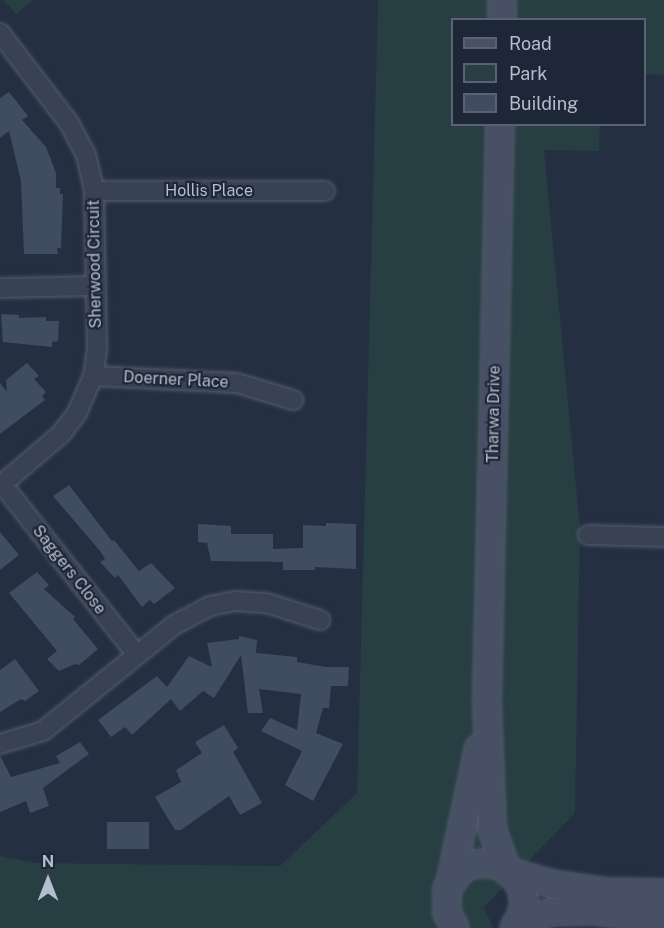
<!DOCTYPE html>
<html>
<head>
<meta charset="utf-8">
<style>
	body { margin:0 }
	#map { position:relative; width:664px; height:928px; overflow:hidden; background:#242f42; font-family:"Public Sans",sans-serif }
	div>[style] { position:absolute }
	[style*='--x'] { left:calc(var(--x)*1px); top:calc(var(--y)*1px); width:calc(var(--w)*1px); rotate:calc(var(--a)*1deg) }
	.green>* { inset:0; background:#273e43 }
	.building>* { inset:0; background:#404c62; transform-origin:0 0 }
	.roads { filter:drop-shadow(0 0 2px #545d6c) drop-shadow(0 0 2px #545d6c) }
	.street>* { height:18px; margin:-9px; padding:0 9px; transform-origin:9px; border-radius:9px; background:#394252 }
	.secondary>* { height:26px; margin:-13px; padding:0 13px; transform-origin:13px; border-radius:13px; background:#475065 }
	span { translate:-50% -50%; white-space:nowrap; text-align:center; line-height:1.15; -webkit-text-stroke:4.5px #1e2737; paint-order:stroke }
	.street-label { font-size:16px; color:#b6bdcc }
	.legend { position:absolute; left:451px; top:18px; width:195px; height:108px; box-sizing:border-box; background:#1e2737; border:2px solid #5b6373; margin:0; padding:8px 10px; list-style:none; font-size:18px; color:#b6bdcc }
	.legend li { display:flex; align-items:center; gap:12px; height:30px }
	.legend b { width:30px; border:2px solid #5b6373 }
	.north { position:absolute; left:18px; top:850px; width:60px; height:60px; -webkit-text-stroke:4px #1e2737; paint-order:stroke; rotate:0deg; font-size:16px; font-weight:700; line-height:24px; text-align:center; color:#b6bdcc }
	.north::after { content:''; display:block; margin:auto; width:21px; height:27px; background:#b6bdcc; clip-path:polygon(50% 0,100% 100%,50% 72%,0 100%) }
</style>
</head>
<body>
<div id="map">
	<div class="green">
		<i style="clip-path:polygon(3px 0,33px 0,16px 14px)"></i>
		<i style="clip-path:polygon(378px 0,664px 0,664px 75px,645px 74px,644px 20px,452px 20px,452px 124px,600px 125px,599px 151px,544px 150px,580px 528px,575px 813px,484px 907px,493px 928px,0 928px,0 856px,36px 863px,280px 866px,357px 793px)"></i>
	</div>
	<div class="building">
		<i style="clip-path:polygon(9px 92px,28px 116px,22px 120px,46px 147px,56px 173px,56px 188px,60px 188px,60px 194px,63px 194px,61px 248px,57px 248px,58px 254px,24px 254px,21px 181px,9px 131px,0 138px,0 98px)"></i>
		<i style="clip-path:polygon(1px 314px,19px 315px,19px 318px,46px 317px,46px 321px,59px 321px,58px 341px,52px 342px,52px 347px,3px 342px)"></i>
		<i style="clip-path:polygon(27px 363px,39px 376px,34px 379px,46px 392px,42px 396px,45px 400px,0 434px,0 383px,7px 392px,6px 380px)"></i>
		<i style="clip-path:polygon(69px 485px,112px 541px,114px 540px,139px 571px,151px 563px,175px 588px,154px 604px,150px 600px,142px 607px,118px 575px,115px 578px,100px 562px,105px 559px,100px 551px,53px 496px)"></i>
		<i style="clip-path:polygon(326px 523px,356px 524px,356px 569px,315px 567px,315px 570px,283px 570px,283px 562px,211px 561px,207px 543px,198px 542px,198px 524px,231px 526px,231px 534px,273px 534px,273px 549px,303px 548px,303px 525px,326px 526px)"></i>
		<i style="clip-path:polygon(0 532px,19px 555px,0 570px)"></i>
		<i style="clip-path:polygon(37px 572px,49px 585px,44px 589px,75px 617px,73px 619px,98px 649px,79px 665px,75px 664px,59px 671px,47px 659px,57px 651px,9px 593px)"></i>
		<i style="clip-path:polygon(239px 636px,257px 640px,256px 653px,297px 657px,297px 662px,326px 667px,349px 667px,348px 686px,331px 686px,329px 708px,323px 708px,316px 733px,343px 744px,313px 801px,285px 785px,302px 751px,261px 731px,270px 718px,297px 730px,301px 694px,259px 689px,263px 713px,248px 713px,241px 655px,214px 698px,203px 691px,180px 711px,171px 699px,132px 735px,125px 727px,111px 737px,98px 720px,157px 676px,167px 687px,189px 656px,212px 667px,207px 643px,239px 639px)"></i>
		<i style="clip-path:polygon(15px 659px,39px 691px,25px 701px,21px 699px,0 712px,0 670px)"></i>
		<i style="clip-path:polygon(224px 725px,238px 748px,233px 752px,262px 803px,240px 815px,229px 796px,181px 830px,175px 830px,155px 797px,181px 782px,176px 770px,202px 753px,195px 742px)"></i>
		<i style="clip-path:polygon(80px 742px,89px 754px,43px 788px,49px 806px,30px 813px,26px 801px,0 812px,0 755px,11px 777px,60px 763px,56px 756px)"></i>
		<i style="left:107px;top:822px;width:42px;height:27px"></i>
	</div>
	<div class="roads">
		<div class="street">
			<i style="--x:0;--y:33;--w:113;--a:52.5"></i>
			<i style="--x:69;--y:123;--w:36;--a:62"></i>
			<i style="--x:86;--y:155;--w:37;--a:77"></i>
			<i style="--x:94;--y:191;--w:158;--a:88.9"></i>
			<i style="--x:97;--y:349;--w:27;--a:98"></i>
			<i style="--x:93;--y:376;--w:40;--a:113.4"></i>
			<i style="--x:77;--y:413;--w:26;--a:127"></i>
			<i style="--x:61;--y:434;--w:80;--a:139.6"></i>
			<i style="--x:94;--y:191;--w:231;--a:0"></i>
			<i style="--x:0;--y:288;--w:96;--a:-1.2"></i>
			<i style="--x:93;--y:376;--w:144;--a:2.8"></i>
			<i style="--x:237;--y:383;--w:59;--a:16.9"></i>
			<i style="--x:2;--y:484;--w:218;--a:51.7"></i>
			<i style="--x:588;--y:535;--w:76;--a:1.5"></i>
			<i style="--x:0;--y:744;--w:45;--a:-16.8"></i>
			<i style="--x:43;--y:731;--w:169;--a:-39"></i>
			<i style="--x:174;--y:625;--w:41;--a:-27.8"></i>
			<i style="--x:210;--y:606;--w:26;--a:-11"></i>
			<i style="--x:236;--y:601;--w:31;--a:4"></i>
			<i style="--x:267;--y:603;--w:56;--a:17.8"></i>
		</div>
		<div class="secondary">
			<i style="--x:502;--y:20;--w:20;--a:-90"></i>
			<i style="--x:500;--y:124;--w:579;--a:91.29"></i>
			<i style="--x:487;--y:703;--w:126;--a:87.7"></i>
			<i style="--x:492;--y:829;--w:45;--a:70.3"></i>
			<i style="--x:510;--y:872;--w:48;--a:15.8"></i>
			<i style="--x:556;--y:885;--w:51;--a:7.8"></i>
			<i style="--x:607;--y:892;--w:57;--a:1"></i>
			<i style="--x:450;--y:884;--w:139;--a:-78"></i>
			<i style="--x:519;--y:920;--w:36;--a:-13"></i>
			<i style="--x:554;--y:912;--w:37;--a:-2"></i>
			<i style="--x:591;--y:911;--w:73;--a:5.5"></i>
			<i style="--x:455;--y:928;--w:17;--a:-118"></i>
			<i style="--x:447;--y:913;--w:24;--a:-90"></i>
			<i style="--x:447;--y:889;--w:25;--a:-53"></i>
			<i style="--x:462;--y:869;--w:12;--a:-24"></i>
			<i style="--x:473;--y:864;--w:15;--a:-4"></i>
			<i style="--x:488;--y:863;--w:13;--a:13"></i>
			<i style="--x:501;--y:866;--w:15;--a:37"></i>
			<i style="--x:513;--y:875;--w:14;--a:56"></i>
			<i style="--x:521;--y:887;--w:14;--a:78"></i>
			<i style="--x:524;--y:901;--w:12;--a:99"></i>
			<i style="--x:522;--y:913;--w:17;--a:118"></i>
		</div>
	</div>
	<div class="street-label">
		<span style="left:209px;top:191px">Hollis Place</span>
		<span style="left:95px;top:264px;rotate:-91deg">Sherwood Circuit</span>
		<span style="left:176px;top:380px;rotate:3deg">Doerner Place</span>
		<span style="left:494px;top:414px;rotate:-89deg">Tharwa Drive</span>
		<span style="left:69px;top:570px;rotate:52deg">Saggers Close</span>
	</div>
	<ul class="legend">
	<li><b style="height:8px;background:#475065"></b>Road</li>
	<li><b style="height:16px;background:#273e43"></b>Park</li>
	<li><b style="height:16px;background:#404c62"></b>Building</li>
	</ul>
	<div class="north">N</div>
</div>
</body>
</html>
